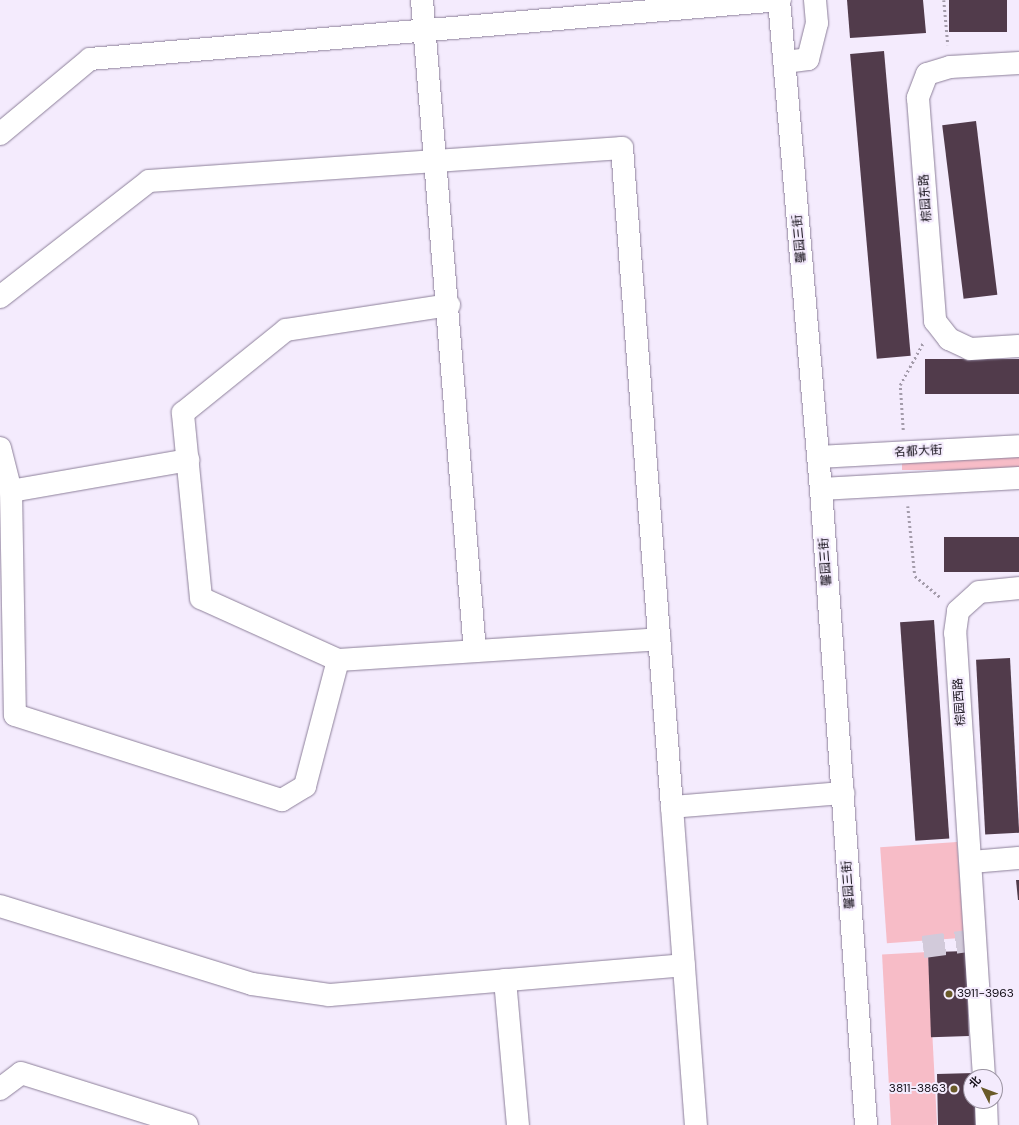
<!DOCTYPE html>
<html>
<head>
<meta charset="utf-8">
<style>
	body { margin:0 }
	#map { position:relative; width:1019px; height:1125px; overflow:hidden; background:#f4ebfd; font-family:"DM Sans","Noto Sans SC",sans-serif }
	div>[style] { position:absolute }
	[style*='--x'] { left:calc(var(--x)*1px); top:calc(var(--y)*1px); width:calc(var(--w)*1px); rotate:calc(var(--a)*1deg) }
	.green>* { inset:0; background:#f7bcc7; transform-origin:0 0 }
	.building>* { inset:0; background:#513b4b; transform-origin:0 0 }
	.minor-tunnel>* { height:22px; margin-top:-11px; transform-origin:0; background:repeating-linear-gradient(90deg,#d2cada 0 22px,transparent 0 33px) }
	.path>* { height:2.5px; margin-top:-1.25px; transform-origin:0; background:repeating-linear-gradient(90deg,#a39baa 0 2px,transparent 0 5px) }
	.roads { filter:drop-shadow(0 0 1px #8d809a) drop-shadow(0 0 1px #8d809a) }
	.minor>* { height:22px; margin:-11px; padding:0 11px; transform-origin:11px; border-radius:11px; background:#fff }
	.tertiary>* { height:22px; margin:-11px; padding:0 11px; transform-origin:11px; border-radius:11px; background:#fff }
	.dots>* { width:11px; height:11px; translate:-50% -50%; box-sizing:border-box; border:2px solid #f4ebfd; border-radius:50% }
	span { translate:-50% -50%; white-space:nowrap; text-align:center; line-height:1.15; -webkit-text-stroke:4px #f4ebfd; paint-order:stroke }
	.street-label { font-size:12px; color:#130e17 }
	.poi-label { font-size:12px; color:#130e17 }
	.left { translate:0 -50%; text-align:left }
	.right { translate:-100% -50%; text-align:right }
	.north { position:absolute; left:963px; top:1069px; width:40px; height:40px; box-sizing:border-box; background:#f4ebfd; border:1px solid #9a93a1; border-radius:50%; rotate:312deg; font-size:11px; font-weight:700; line-height:16px; text-align:center; color:#130e17 }
	.north::after { content:''; display:block; margin:auto; width:14px; height:18px; background:#695a28; clip-path:polygon(50% 0,100% 100%,50% 72%,0 100%) }
</style>
</head>
<body>
<div id="map">
	<div class="green">
		<i style="left:1019px;top:454px;width:16px;height:117px;rotate:90deg"></i>
		<i style="left:957px;top:842px;width:96px;height:77px;rotate:86deg"></i>
		<i style="left:928px;top:952px;width:173px;height:46px;rotate:87deg"></i>
	</div>
	<div class="building">
		<i style="clip-path:polygon(847px 0,923px 0,926px 33px,850px 38px)"></i>
		<i style="left:949px;top:0;width:58px;height:32px"></i>
		<i style="left:884px;top:51px;width:306px;height:34px;rotate:85deg"></i>
		<i style="left:976px;top:121px;width:175px;height:34px;rotate:83deg"></i>
		<i style="left:1019px;top:359px;width:35px;height:94px;rotate:90deg"></i>
		<i style="left:1019px;top:537px;width:35px;height:75px;rotate:90deg"></i>
		<i style="left:934px;top:620px;width:219px;height:34px;rotate:86deg"></i>
		<i style="left:1010px;top:658px;width:175px;height:34px;rotate:87deg"></i>
		<i style="clip-path:polygon(1016px 880px,1019px 880px,1019px 900px,1018px 900px)"></i>
		<i style="left:966px;top:951px;width:85px;height:38px;rotate:88deg"></i>
		<i style="clip-path:polygon(974px 1073px,971px 1101px,975px 1101px,976px 1125px,938px 1125px,937px 1074px)"></i>
	</div>
	<div class="minor-tunnel">
		<i style="--x:923;--y:947;--w:52;--a:-7.7"></i>
	</div>
	<div class="path">
		<i style="--x:944;--y:0;--w:45;--a:84.9"></i>
		<i style="--x:903;--y:430;--w:45;--a:-93.8"></i>
		<i style="--x:900;--y:385;--w:48;--a:-61.3"></i>
		<i style="--x:908;--y:506;--w:70;--a:84.3"></i>
		<i style="--x:915;--y:576;--w:33;--a:40"></i>
	</div>
	<div class="roads">
		<div class="minor">
			<i style="--x:422;--y:0;--w:653;--a:85.35"></i>
			<i style="--x:785;--y:62;--w:23;--a:-7"></i>
			<i style="--x:808;--y:59;--w:37;--a:-76"></i>
			<i style="--x:817;--y:23;--w:23;--a:-95"></i>
			<i style="--x:1019;--y:63;--w:69;--a:176.7"></i>
			<i style="--x:950;--y:67;--w:24;--a:163"></i>
			<i style="--x:927;--y:74;--w:26;--a:111"></i>
			<i style="--x:918;--y:98;--w:224;--a:85.6"></i>
			<i style="--x:935;--y:321;--w:23;--a:52"></i>
			<i style="--x:949;--y:339;--w:23;--a:25"></i>
			<i style="--x:970;--y:349;--w:49;--a:-3.5"></i>
			<i style="--x:0;--y:134;--w:117;--a:-39.8"></i>
			<i style="--x:90;--y:59;--w:692;--a:-4.89"></i>
			<i style="--x:0;--y:297;--w:189;--a:-37.9"></i>
			<i style="--x:149;--y:181;--w:474;--a:-4"></i>
			<i style="--x:622;--y:148;--w:661;--a:85.66"></i>
			<i style="--x:672;--y:807;--w:172;--a:-4.7"></i>
			<i style="--x:0;--y:448;--w:44;--a:75.7"></i>
			<i style="--x:11;--y:491;--w:224;--a:89"></i>
			<i style="--x:15;--y:715;--w:280;--a:17.7"></i>
			<i style="--x:282;--y:800;--w:27;--a:-31"></i>
			<i style="--x:305;--y:786;--w:130;--a:-75.3"></i>
			<i style="--x:338;--y:660;--w:322;--a:-3.7"></i>
			<i style="--x:818;--y:457;--w:201;--a:-3.1"></i>
			<i style="--x:821;--y:489;--w:198;--a:-3.2"></i>
			<i style="--x:11;--y:491;--w:180;--a:-9.9"></i>
			<i style="--x:338;--y:660;--w:150;--a:-155.7"></i>
			<i style="--x:201;--y:598;--w:186;--a:-95.6"></i>
			<i style="--x:183;--y:413;--w:132;--a:-38.9"></i>
			<i style="--x:286;--y:330;--w:165;--a:-8.7"></i>
			<i style="--x:672;--y:807;--w:319;--a:85.7"></i>
			<i style="--x:971;--y:862;--w:48;--a:-4.8"></i>
			<i style="--x:0;--y:906;--w:264;--a:17.2"></i>
			<i style="--x:252;--y:984;--w:78;--a:8.1"></i>
			<i style="--x:329;--y:995;--w:356;--a:-4.8"></i>
			<i style="--x:505;--y:980;--w:146;--a:84.9"></i>
			<i style="--x:984;--y:1077;--w:445;--a:-93.7"></i>
			<i style="--x:955;--y:633;--w:22;--a:-82"></i>
			<i style="--x:958;--y:611;--w:28;--a:-42"></i>
			<i style="--x:979;--y:592;--w:40;--a:-5.7"></i>
			<i style="--x:0;--y:1089;--w:26;--a:-37"></i>
			<i style="--x:21;--y:1073;--w:174;--a:17.4"></i>
			<i style="--x:986;--y:1101;--w:24;--a:88"></i>
		</div>
		<div class="tertiary">
			<i style="--x:779;--y:0;--w:491;--a:85.1"></i>
			<i style="--x:821;--y:489;--w:638;--a:85.95"></i>
		</div>
	</div>
	<div class="dots">
		<i style="left:949px;top:994px;background:#695a28"></i>
		<i style="left:954px;top:1089px;background:#695a28"></i>
	</div>
	<div class="street-label">
		<span style="left:926px;top:198px;rotate:-94deg">棕园东路</span>
		<span style="left:800px;top:239px;rotate:-95deg">馨园三街</span>
		<span style="left:918px;top:452px;rotate:-3deg">名都大街</span>
		<span style="left:826px;top:562px;rotate:-94deg">馨园三街</span>
		<span style="left:960px;top:702px;rotate:-94deg">棕园西路</span>
		<span style="left:849px;top:885px;rotate:-94deg">馨园三街</span>
	</div>
	<div class="poi-label">
		<span class="left" style="left:957px;top:994px">3911-3963</span>
		<span class="right" style="left:946px;top:1089px">3811-3863</span>
	</div>
	<div class="north">北</div>
</div>
</body>
</html>
